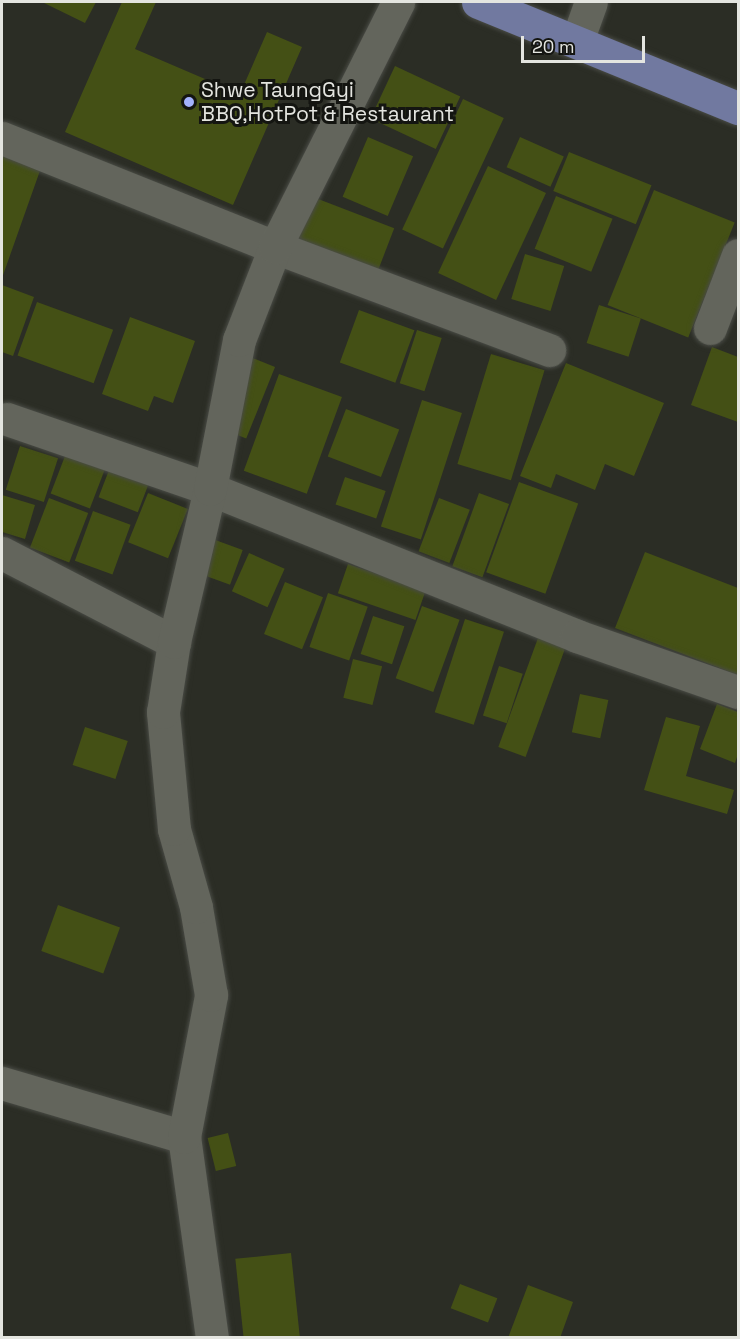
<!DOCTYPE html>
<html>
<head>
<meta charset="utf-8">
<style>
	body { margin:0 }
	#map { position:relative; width:740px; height:1339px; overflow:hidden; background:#2b2d25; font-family:"Space Grotesk",sans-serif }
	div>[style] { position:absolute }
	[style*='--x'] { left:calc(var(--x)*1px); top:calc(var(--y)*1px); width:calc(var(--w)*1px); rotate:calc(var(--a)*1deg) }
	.building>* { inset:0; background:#445015; transform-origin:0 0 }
	.roads { filter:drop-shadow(0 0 2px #494b45) drop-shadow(0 0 2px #494b45) }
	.minor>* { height:33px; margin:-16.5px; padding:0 16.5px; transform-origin:16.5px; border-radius:16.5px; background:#63655c }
	.major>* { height:33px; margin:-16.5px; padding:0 16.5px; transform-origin:16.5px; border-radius:16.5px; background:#7179a0 }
	.dots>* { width:16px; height:16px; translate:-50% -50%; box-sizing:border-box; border:3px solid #141511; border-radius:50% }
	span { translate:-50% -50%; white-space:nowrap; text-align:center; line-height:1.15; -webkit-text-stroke:6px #141511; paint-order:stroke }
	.poi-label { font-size:21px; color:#e4e5e0 }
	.left { translate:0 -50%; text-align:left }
	.frame { position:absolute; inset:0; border:3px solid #e4e5e0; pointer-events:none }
	.scale { position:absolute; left:521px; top:36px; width:124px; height:27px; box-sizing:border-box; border:3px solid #e4e5e0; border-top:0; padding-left:8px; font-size:18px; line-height:21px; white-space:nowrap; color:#e4e5e0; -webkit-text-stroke:4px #141511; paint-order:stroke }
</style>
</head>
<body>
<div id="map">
	<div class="building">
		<i style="clip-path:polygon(42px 2px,96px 2px,85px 23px)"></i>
		<i style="clip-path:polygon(122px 2px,156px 2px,135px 49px,240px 94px,267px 32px,302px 47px,233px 205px,65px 132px)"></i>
		<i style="left:395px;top:66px;width:72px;height:58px;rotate:25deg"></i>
		<i style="left:463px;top:99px;width:45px;height:144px;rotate:25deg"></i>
		<i style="left:368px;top:137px;width:49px;height:65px;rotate:23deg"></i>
		<i style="left:520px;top:137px;width:48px;height:33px;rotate:24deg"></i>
		<i style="clip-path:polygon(2px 151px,42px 165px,2px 278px)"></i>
		<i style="left:569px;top:152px;width:89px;height:42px;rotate:22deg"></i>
		<i style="left:488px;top:166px;width:64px;height:118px;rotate:25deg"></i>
		<i style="left:654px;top:190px;width:87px;height:124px;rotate:22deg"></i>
		<i style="left:556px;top:196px;width:61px;height:57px;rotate:22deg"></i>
		<i style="left:313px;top:197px;width:87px;height:53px;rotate:21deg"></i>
		<i style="left:525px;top:254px;width:41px;height:47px;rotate:17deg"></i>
		<i style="clip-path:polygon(2px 285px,34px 297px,13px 356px,2px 352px)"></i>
		<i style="left:37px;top:302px;width:81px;height:57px;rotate:20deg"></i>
		<i style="left:599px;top:305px;width:44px;height:40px;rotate:18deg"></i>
		<i style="left:359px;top:310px;width:59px;height:56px;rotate:20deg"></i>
		<i style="clip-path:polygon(130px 317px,195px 341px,173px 403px,154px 396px,148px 411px,102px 394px)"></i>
		<i style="left:417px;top:330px;width:26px;height:56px;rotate:18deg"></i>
		<i style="clip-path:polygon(712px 347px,738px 357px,738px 422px,691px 405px)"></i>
		<i style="left:491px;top:354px;width:56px;height:115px;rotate:17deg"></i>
		<i style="left:250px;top:357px;width:27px;height:77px;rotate:22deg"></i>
		<i style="clip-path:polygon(566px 363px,664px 403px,634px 476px,605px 464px,595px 490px,556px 474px,551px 488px,520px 476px)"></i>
		<i style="left:279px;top:374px;width:67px;height:103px;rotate:20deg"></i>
		<i style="left:422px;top:400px;width:42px;height:133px;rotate:18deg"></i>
		<i style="left:346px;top:409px;width:57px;height:51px;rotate:21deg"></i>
		<i style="left:70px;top:443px;width:42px;height:54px;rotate:21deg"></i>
		<i style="left:20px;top:446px;width:40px;height:46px;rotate:18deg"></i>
		<i style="left:114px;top:457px;width:42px;height:43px;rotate:21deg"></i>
		<i style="left:345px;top:477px;width:43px;height:29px;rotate:19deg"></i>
		<i style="left:519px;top:482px;width:63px;height:96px;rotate:20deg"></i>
		<i style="left:148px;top:493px;width:43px;height:53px;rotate:22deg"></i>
		<i style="left:479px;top:493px;width:32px;height:78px;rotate:20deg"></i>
		<i style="clip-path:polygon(2px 495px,35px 505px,25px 539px,2px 532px)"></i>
		<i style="left:49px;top:498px;width:42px;height:53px;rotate:21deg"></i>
		<i style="left:439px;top:498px;width:33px;height:57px;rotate:21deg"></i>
		<i style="left:93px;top:511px;width:40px;height:53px;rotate:20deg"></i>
		<i style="left:207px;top:537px;width:38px;height:37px;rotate:20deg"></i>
		<i style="clip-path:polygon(645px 552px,738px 588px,738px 675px,615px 628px)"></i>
		<i style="left:249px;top:553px;width:39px;height:42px;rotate:24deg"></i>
		<i style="left:348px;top:564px;width:82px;height:31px;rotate:19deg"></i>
		<i style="left:285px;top:582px;width:41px;height:56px;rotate:22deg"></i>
		<i style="left:328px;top:593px;width:42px;height:57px;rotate:19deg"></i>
		<i style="left:422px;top:606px;width:40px;height:77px;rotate:20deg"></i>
		<i style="left:373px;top:616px;width:33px;height:40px;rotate:18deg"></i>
		<i style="left:465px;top:619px;width:41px;height:98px;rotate:18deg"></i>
		<i style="left:538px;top:638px;width:29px;height:116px;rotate:20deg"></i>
		<i style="left:353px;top:659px;width:30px;height:40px;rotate:14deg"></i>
		<i style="left:499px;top:666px;width:25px;height:52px;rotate:18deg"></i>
		<i style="left:580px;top:694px;width:29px;height:39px;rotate:12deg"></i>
		<i style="clip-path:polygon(717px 704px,738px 712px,738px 754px,735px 763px,700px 749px)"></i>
		<i style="clip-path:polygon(666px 717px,700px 726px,686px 776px,734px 790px,727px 814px,644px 790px)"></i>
		<i style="left:85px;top:727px;width:45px;height:40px;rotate:18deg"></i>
		<i style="left:58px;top:905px;width:66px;height:49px;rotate:20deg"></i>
		<i style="left:228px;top:1133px;width:34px;height:21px;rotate:76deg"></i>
		<i style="left:291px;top:1253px;width:85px;height:56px;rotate:84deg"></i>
		<i style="left:460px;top:1284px;width:40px;height:26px;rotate:21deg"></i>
		<i style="clip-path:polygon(528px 1285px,573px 1302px,560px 1338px,508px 1338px)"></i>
	</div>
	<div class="roads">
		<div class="minor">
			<i style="--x:577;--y:41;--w:41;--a:-70.3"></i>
			<i style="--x:2;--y:138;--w:294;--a:21.8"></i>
			<i style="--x:275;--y:247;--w:293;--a:20.6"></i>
			<i style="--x:710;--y:328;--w:78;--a:-69"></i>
			<i style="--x:7;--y:419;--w:215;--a:19"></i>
			<i style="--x:210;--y:489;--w:395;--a:21.8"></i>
			<i style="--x:577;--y:636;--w:170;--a:19.2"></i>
			<i style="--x:2;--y:553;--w:194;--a:27.4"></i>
			<i style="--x:2;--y:1083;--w:190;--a:16.5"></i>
			<i style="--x:212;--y:1338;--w:203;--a:-97.9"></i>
			<i style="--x:184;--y:1137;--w:145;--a:-79.2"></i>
			<i style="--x:211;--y:995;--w:89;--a:-99.7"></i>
			<i style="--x:196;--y:907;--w:81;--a:-105.8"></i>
			<i style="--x:174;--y:829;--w:118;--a:-95.4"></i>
			<i style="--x:163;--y:712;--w:71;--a:-81.1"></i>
			<i style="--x:174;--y:642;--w:157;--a:-76.8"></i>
			<i style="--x:210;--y:489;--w:152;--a:-79"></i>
			<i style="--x:239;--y:340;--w:100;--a:-68.8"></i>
			<i style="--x:275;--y:247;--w:274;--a:-63.3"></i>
		</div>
		<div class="major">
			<i style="--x:478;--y:2;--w:281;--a:22.2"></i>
		</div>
	</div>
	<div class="dots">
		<i style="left:189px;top:102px;background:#a3b2fd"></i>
	</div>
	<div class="poi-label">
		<span class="left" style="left:201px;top:102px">Shwe TaungGyi<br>BBQ,HotPot &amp; Restaurant</span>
	</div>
	<div class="frame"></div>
	<div class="scale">20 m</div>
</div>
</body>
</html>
